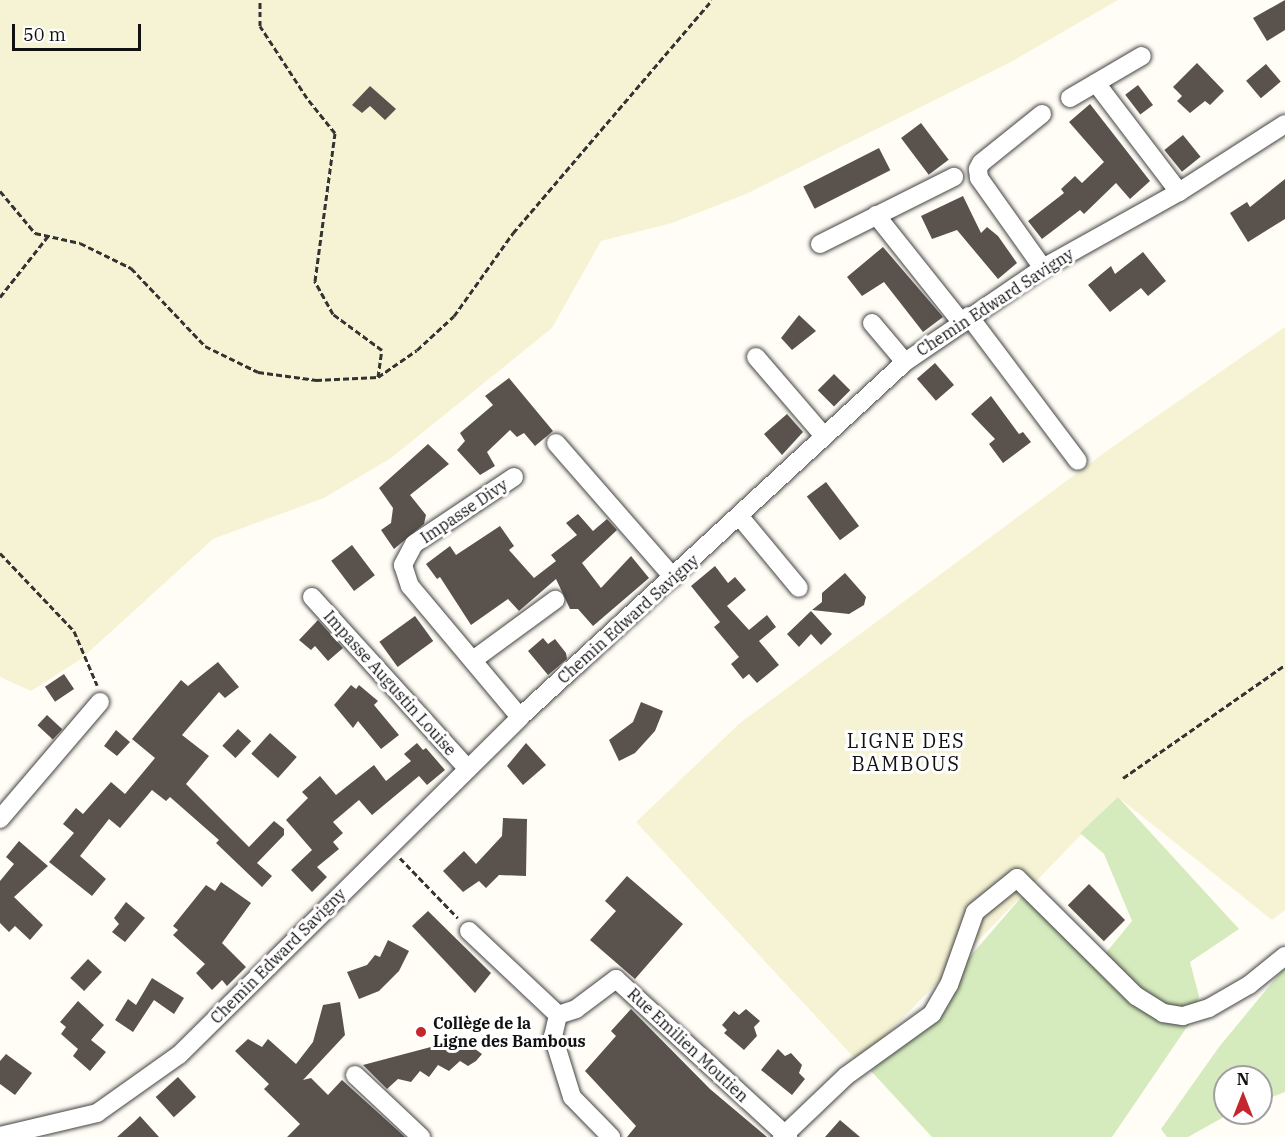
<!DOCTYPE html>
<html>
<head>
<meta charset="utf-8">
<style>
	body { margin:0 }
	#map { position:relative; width:1285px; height:1137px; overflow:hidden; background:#fffdf5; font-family:"IBM Plex Serif",serif }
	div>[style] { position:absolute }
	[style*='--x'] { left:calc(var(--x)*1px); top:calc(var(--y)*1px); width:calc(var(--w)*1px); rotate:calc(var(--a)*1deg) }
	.farmland>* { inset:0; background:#f6f3d4 }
	.green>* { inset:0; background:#d5ebbd }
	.building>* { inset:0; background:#5a524d; transform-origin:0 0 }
	.path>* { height:3px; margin-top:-1.5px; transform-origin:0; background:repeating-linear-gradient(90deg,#333 0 6px,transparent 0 9px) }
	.roads { filter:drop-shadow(0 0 2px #444) drop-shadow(0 0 2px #444) }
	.minor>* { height:18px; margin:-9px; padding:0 9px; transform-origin:9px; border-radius:9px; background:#fff }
	.dots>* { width:16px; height:16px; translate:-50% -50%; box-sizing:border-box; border:3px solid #fff; border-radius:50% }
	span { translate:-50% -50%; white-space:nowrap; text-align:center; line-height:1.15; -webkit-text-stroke:6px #fff; paint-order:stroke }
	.street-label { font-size:16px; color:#111 }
	.poi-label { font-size:16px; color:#111; font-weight:700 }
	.left { translate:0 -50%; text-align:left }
	.quarter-label { font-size:20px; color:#111; letter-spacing:1.5px }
	.north { position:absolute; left:1213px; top:1065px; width:60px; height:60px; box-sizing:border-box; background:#fff; border:2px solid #a0a0a0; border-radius:50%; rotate:0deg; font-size:16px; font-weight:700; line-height:24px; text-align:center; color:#111 }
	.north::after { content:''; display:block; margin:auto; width:21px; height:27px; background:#c4262e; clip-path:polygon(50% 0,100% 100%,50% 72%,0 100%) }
	.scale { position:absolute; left:12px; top:24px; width:129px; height:27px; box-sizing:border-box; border:3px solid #111; border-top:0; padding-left:8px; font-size:18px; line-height:21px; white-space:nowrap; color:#111; -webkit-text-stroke:4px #fff; paint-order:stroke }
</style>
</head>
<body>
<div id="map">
	<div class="farmland">
		<i style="clip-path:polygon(0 0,1118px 0,1011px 62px,746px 194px,672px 223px,601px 241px,552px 328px,391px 458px,324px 498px,213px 539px,81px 659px,31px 691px,0 677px)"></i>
		<i style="clip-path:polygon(1285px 327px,1285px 910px,1272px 920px,1118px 797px,859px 1063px,636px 822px,740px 723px,1108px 450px)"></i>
	</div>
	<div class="green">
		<i style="clip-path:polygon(1118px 797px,1239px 929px,1190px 962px,1199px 996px,1191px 1021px,1112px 1137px,932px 1137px,871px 1071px,1024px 894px,1096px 965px,1132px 921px,1104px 854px,1080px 833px)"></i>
		<i style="clip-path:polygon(1285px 967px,1285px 1092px,1261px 1101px,1261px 1077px,1225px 1077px,1225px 1113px,1231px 1113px,1188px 1137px,1167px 1137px,1161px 1129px,1219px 1047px)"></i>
	</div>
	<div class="building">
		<i style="clip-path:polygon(1285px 0,1285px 30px,1267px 41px,1253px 18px)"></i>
		<i style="clip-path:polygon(1197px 63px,1224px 91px,1210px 105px,1205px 101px,1190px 113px,1177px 101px,1182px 96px,1173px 87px)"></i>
		<i style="left:1266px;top:64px;width:23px;height:26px;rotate:50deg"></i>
		<i style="left:1138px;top:85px;width:25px;height:16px;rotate:53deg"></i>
		<i style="clip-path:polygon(370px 86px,396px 109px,385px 120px,370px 106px,362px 113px,352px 105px)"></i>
		<i style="clip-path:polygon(1090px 104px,1150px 181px,1130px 199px,1116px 183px,1084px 214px,1080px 210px,1042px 239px,1028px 221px,1064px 193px,1061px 189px,1075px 176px,1082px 183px,1104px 162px,1069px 122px)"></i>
		<i style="left:921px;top:123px;width:46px;height:25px;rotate:53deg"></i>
		<i style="left:1183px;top:135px;width:28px;height:24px;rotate:51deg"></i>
		<i style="left:879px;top:148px;width:25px;height:85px;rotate:63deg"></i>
		<i style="clip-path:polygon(1285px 179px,1285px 219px,1248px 242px,1230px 213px,1247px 202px,1250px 207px)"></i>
		<i style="clip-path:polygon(963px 196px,981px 233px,987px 227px,998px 236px,1017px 263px,998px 279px,957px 230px,932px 239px,921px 216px)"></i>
		<i style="clip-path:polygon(883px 247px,943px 317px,923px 332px,884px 282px,862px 296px,847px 277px)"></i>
		<i style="clip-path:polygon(1143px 252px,1166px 281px,1148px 296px,1141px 288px,1110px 312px,1088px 285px,1111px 266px,1115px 274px)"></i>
		<i style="clip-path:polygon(799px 315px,816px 331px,792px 350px,781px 338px)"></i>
		<i style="left:935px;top:363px;width:29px;height:24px;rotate:49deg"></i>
		<i style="left:834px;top:374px;width:23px;height:23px;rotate:45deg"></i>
		<i style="clip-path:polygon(509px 378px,553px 431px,535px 446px,524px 433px,517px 437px,510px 430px,487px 452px,495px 466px,480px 475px,457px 450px,465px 441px,460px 433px,493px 405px,485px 396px)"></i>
		<i style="clip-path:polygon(991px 396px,1019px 434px,1023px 432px,1031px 442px,1003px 463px,989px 444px,995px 439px,971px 414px)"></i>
		<i style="clip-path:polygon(787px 414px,803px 432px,782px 455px,764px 434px)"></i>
		<i style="clip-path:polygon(428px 444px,449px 464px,410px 495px,426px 515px,424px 524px,394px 549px,381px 530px,391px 523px,393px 508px,379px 488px)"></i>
		<i style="left:826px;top:482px;width:55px;height:24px;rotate:53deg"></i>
		<i style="clip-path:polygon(578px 514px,593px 531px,607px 519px,617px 530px,582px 563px,601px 588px,631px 556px,649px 578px,593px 626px,578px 609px,570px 609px,556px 579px,519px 611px,508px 599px,471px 625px,440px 577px,437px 579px,426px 564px,450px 546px,456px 555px,500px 526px,514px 546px,509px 550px,534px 578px,556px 561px,551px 555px,577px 535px,566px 523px)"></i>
		<i style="left:352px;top:545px;width:38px;height:26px;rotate:53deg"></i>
		<i style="clip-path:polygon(715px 566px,728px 583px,735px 577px,746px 590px,727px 606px,749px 630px,767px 615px,776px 627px,759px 641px,779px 665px,757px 683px,749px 674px,743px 679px,731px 664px,739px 657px,714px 627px,720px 622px,691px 586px)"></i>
		<i style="clip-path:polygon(845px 573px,866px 597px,864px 605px,849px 614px,812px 610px,822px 602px,822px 593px)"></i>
		<i style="clip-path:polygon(811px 611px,832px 634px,821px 645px,811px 634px,799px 647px,787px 634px)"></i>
		<i style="left:415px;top:616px;width:31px;height:44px;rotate:54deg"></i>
		<i style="clip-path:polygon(318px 620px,343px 648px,328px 661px,315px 646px,311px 650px,299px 640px)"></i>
		<i style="clip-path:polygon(543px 638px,548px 644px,555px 639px,566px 653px,567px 659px,548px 675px,528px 651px)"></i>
		<i style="clip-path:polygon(218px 662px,239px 687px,225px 698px,219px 692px,182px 735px,209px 756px,186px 784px,249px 847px,274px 821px,284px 829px,284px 835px,257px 863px,272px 876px,262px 887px,216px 843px,219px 840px,170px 797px,166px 801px,152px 790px,120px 828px,109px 819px,80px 856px,106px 879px,92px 896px,49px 862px,74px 833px,63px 824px,76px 808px,83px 814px,111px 782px,125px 794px,155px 758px,132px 739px,181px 680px,188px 686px)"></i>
		<i style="left:64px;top:674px;width:18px;height:23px;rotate:56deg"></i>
		<i style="clip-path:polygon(351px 685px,356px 689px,359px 685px,378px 701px,374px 705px,399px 735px,381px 749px,358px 721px,353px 728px,334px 705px)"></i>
		<i style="clip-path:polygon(641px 702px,663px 711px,655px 731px,635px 753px,619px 761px,609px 740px,633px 722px)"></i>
		<i style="left:47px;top:715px;width:21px;height:14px;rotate:43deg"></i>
		<i style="left:238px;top:729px;width:18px;height:23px;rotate:43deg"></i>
		<i style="clip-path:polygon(116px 730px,130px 742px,117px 756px,104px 746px)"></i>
		<i style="left:270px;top:733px;width:36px;height:28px;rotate:42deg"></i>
		<i style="clip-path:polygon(417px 743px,423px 750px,426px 748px,445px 770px,427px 785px,419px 776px,372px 815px,359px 800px,333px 822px,343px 833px,333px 842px,339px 849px,317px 867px,327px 877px,312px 892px,291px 870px,312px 850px,286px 820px,308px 798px,302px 792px,320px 776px,336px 795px,374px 765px,386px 781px,411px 761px,404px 754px)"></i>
		<i style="clip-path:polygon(526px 743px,546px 765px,523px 785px,507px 766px)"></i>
		<i style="clip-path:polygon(503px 818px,527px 819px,526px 876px,499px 875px,486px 888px,479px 881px,463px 892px,443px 871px,464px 851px,476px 864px,502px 836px)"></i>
		<i style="clip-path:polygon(19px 841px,48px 866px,14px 897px,43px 925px,30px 940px,15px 926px,9px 932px,0 923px,0 881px,14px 864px,6px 857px)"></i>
		<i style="clip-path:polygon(627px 876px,683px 924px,635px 979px,590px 940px,616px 911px,605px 901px)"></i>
		<i style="clip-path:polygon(221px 882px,251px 903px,222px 943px,246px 967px,227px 986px,222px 980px,212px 990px,196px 973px,205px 964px,173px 935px,178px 930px,173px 926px,206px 885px,215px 891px)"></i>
		<i style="left:1089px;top:884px;width:51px;height:30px;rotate:45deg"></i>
		<i style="clip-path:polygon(126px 902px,145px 918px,125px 942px,112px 932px,119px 924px,114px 918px)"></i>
		<i style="clip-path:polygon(428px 911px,491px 973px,475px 993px,412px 926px)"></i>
		<i style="clip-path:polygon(388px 940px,409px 951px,399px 971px,379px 991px,359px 999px,347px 972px,367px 965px,375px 955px,380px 957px)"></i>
		<i style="left:88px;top:959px;width:19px;height:26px;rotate:43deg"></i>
		<i style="clip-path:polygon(152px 978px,184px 998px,174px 1014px,154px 1000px,133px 1032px,115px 1020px,128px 999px,136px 1005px)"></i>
		<i style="clip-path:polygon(78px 1001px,104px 1025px,91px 1040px,106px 1052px,90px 1071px,73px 1056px,78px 1049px,61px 1034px,66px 1027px,60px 1022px)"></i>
		<i style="clip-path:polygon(340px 1002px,345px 1035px,303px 1080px,311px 1078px,328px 1095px,342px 1080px,405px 1137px,287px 1137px,300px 1124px,264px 1089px,269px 1084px,235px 1051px,248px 1039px,262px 1047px,268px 1039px,296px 1064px,313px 1042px,323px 1005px)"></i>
		<i style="clip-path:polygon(631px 1009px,710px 1089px,767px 1137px,627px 1137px,636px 1126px,585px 1071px,616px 1036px,611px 1031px)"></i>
		<i style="clip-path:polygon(746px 1009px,760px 1021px,754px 1027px,757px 1036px,744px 1050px,724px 1033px,727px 1030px,722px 1025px,734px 1011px,739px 1015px)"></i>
		<i style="clip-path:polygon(461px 1039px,482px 1054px,476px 1061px,468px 1066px,460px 1061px,449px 1071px,438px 1065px,429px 1077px,420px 1071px,411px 1082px,398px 1079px,387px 1089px,363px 1065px)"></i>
		<i style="clip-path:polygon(778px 1049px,785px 1056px,791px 1053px,802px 1065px,799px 1073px,805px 1079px,792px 1095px,761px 1070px)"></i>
		<i style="clip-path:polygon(6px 1054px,32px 1073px,15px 1095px,0 1084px,0 1061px)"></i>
		<i style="left:178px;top:1077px;width:27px;height:30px;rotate:48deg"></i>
		<i style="clip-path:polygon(140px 1116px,159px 1137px,117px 1137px,134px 1122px)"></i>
		<i style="clip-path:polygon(840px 1120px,860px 1137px,825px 1137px)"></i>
	</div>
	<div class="path">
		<i style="--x:0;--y:191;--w:55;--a:50.2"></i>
		<i style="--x:35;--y:233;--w:46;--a:12.5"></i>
		<i style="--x:80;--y:243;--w:57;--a:26.1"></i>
		<i style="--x:131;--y:268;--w:108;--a:46.5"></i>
		<i style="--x:205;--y:346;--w:59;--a:26.1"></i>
		<i style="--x:258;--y:372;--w:59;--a:7.9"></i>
		<i style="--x:316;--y:380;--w:62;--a:-2.8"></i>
		<i style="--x:378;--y:377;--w:27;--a:-82"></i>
		<i style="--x:382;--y:350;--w:61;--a:-143.7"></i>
		<i style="--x:333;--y:314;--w:38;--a:-119"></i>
		<i style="--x:315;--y:281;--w:149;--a:-82.3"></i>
		<i style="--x:335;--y:133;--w:45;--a:-128.7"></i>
		<i style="--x:307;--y:98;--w:86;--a:-123.1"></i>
		<i style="--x:260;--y:26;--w:26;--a:-90"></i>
		<i style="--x:0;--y:297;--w:78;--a:-51.8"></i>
		<i style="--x:378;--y:377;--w:47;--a:-34.7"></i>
		<i style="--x:417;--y:350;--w:50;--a:-42.6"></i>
		<i style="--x:454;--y:316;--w:102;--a:-54.6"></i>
		<i style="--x:513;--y:233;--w:306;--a:-49.5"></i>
		<i style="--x:0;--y:553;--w:108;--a:46.5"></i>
		<i style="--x:74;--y:631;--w:59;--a:66.9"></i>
		<i style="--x:1123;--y:778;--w:198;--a:-34.9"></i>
		<i style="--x:400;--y:858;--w:83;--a:46"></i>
	</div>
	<div class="roads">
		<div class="minor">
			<i style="--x:1096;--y:83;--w:137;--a:52.7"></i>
			<i style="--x:1070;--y:98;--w:83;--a:-30.3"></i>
			<i style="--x:1042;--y:114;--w:78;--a:141.2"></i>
			<i style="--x:981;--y:163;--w:7;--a:117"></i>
			<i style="--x:978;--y:169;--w:9;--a:84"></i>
			<i style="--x:979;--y:178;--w:110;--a:54.6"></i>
			<i style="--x:876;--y:215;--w:137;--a:51.5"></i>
			<i style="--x:820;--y:244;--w:150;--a:-26.6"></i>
			<i style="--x:969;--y:316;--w:181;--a:53.1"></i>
			<i style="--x:872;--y:323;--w:51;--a:49.8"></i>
			<i style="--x:756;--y:357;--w:104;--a:49.3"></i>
			<i style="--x:556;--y:443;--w:178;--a:48.9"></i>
			<i style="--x:514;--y:477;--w:120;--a:146.2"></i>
			<i style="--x:414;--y:544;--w:24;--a:118"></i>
			<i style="--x:403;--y:565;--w:22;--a:72"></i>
			<i style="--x:410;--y:586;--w:171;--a:50"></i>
			<i style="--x:740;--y:517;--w:92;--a:50.3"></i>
			<i style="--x:312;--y:597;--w:232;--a:47.8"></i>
			<i style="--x:473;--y:660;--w:102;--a:-36.2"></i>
			<i style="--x:0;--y:819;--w:154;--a:-49.5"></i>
			<i style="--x:469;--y:931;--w:122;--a:43.3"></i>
			<i style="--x:558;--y:1015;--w:19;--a:-18"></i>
			<i style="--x:576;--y:1009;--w:50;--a:-36.9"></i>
			<i style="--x:616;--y:979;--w:234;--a:42.6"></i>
			<i style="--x:558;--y:1015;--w:22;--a:103"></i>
			<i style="--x:553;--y:1036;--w:64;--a:72.7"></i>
			<i style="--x:572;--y:1097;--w:56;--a:45.7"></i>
			<i style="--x:355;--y:1075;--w:91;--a:43.2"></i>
			<i style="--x:0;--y:1136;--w:100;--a:-13.3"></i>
			<i style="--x:97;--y:1113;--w:100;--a:-35.3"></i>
			<i style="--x:179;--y:1055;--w:480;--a:-44.7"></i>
			<i style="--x:520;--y:717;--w:524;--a:-42.68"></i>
			<i style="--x:905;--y:362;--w:167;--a:-34.3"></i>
			<i style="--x:1043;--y:268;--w:156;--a:-29.2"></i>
			<i style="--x:1179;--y:192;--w:126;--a:-32.7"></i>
			<i style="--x:782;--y:1137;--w:88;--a:-43.6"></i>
			<i style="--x:846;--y:1076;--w:106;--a:-35.8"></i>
			<i style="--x:932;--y:1014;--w:34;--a:-60"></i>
			<i style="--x:949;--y:985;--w:77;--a:-70.4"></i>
			<i style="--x:975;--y:912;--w:54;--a:-39"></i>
			<i style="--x:1017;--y:878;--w:168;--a:44.8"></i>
			<i style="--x:1136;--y:996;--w:32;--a:32"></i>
			<i style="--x:1163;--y:1013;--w:20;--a:9"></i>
			<i style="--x:1183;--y:1016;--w:27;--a:-17"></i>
			<i style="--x:1209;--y:1008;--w:46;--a:-29.9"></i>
			<i style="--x:1249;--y:985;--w:46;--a:-38.9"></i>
		</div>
	</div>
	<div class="dots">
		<i style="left:421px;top:1032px;background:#c4262e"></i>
	</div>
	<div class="street-label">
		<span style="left:995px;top:302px;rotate:-33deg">Chemin Edward Savigny</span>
		<span style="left:464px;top:511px;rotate:-34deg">Impasse Divy</span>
		<span style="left:628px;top:619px;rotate:-42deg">Chemin Edward Savigny</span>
		<span style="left:390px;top:683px;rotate:48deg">Impasse Augustin Louise</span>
		<span style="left:278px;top:956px;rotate:-45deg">Chemin Edward Savigny</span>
		<span style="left:688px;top:1045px;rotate:43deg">Rue Emilien Moutien</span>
	</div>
	<div class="poi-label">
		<span class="left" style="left:433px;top:1032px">Collège de la<br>Ligne des Bambous</span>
	</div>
	<div class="quarter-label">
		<span style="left:906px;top:752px">LIGNE DES<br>BAMBOUS</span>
	</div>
	<div class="north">N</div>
	<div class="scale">50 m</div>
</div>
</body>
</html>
